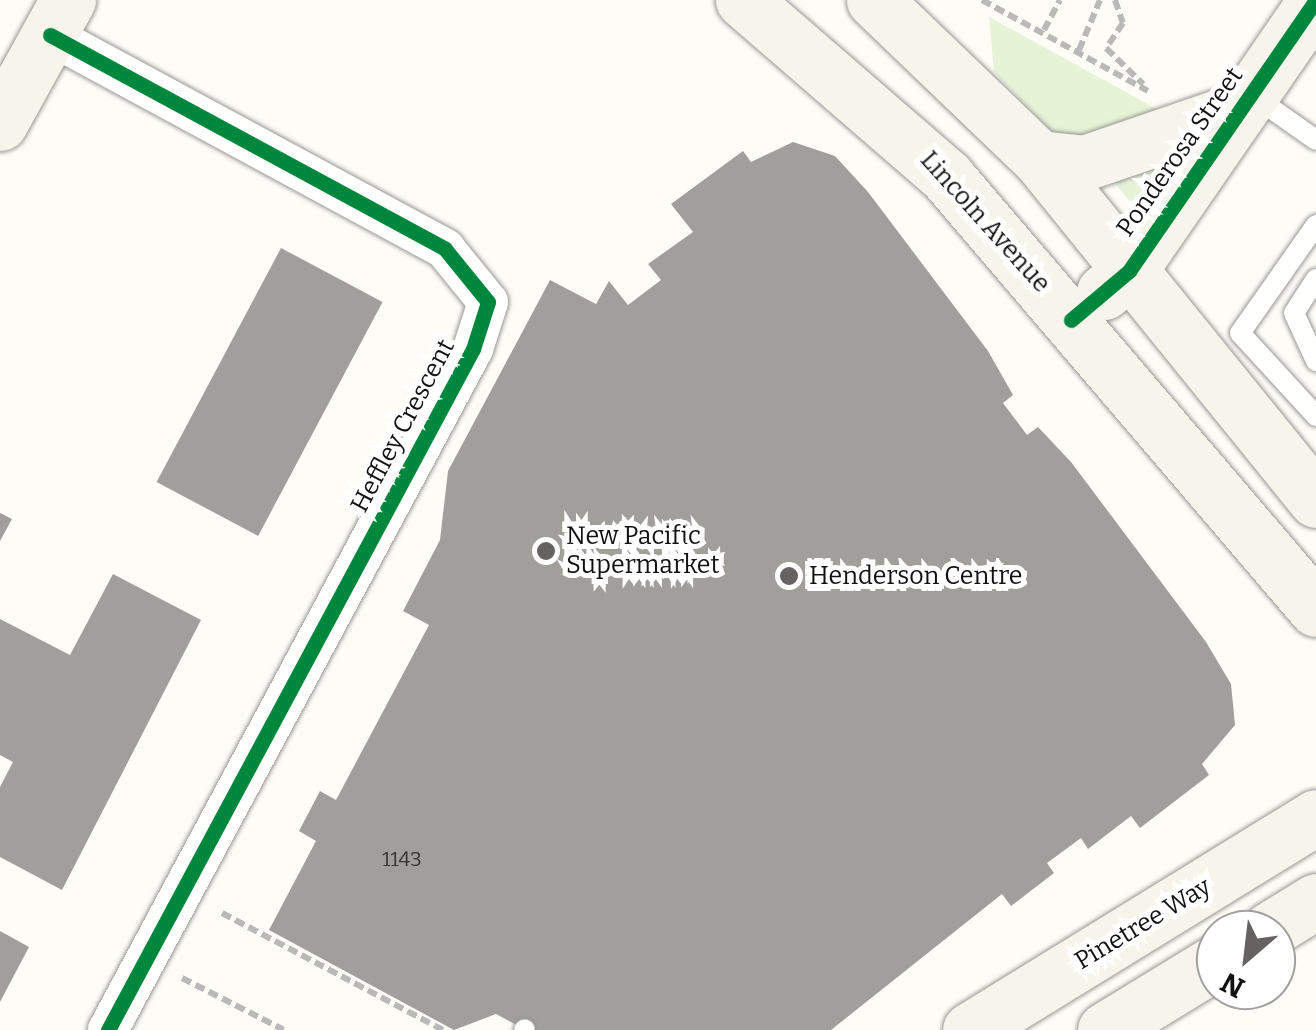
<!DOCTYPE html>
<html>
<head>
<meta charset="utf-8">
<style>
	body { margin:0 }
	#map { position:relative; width:1316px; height:1030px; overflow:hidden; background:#fdfcf7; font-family:Bitter,serif }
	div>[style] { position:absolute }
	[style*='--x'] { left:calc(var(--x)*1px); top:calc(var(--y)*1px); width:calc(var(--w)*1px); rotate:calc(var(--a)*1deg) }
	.green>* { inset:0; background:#e7f3d7 }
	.building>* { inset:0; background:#a19f9c; transform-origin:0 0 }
	.path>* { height:6px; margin-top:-3px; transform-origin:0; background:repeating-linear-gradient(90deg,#b9b9b8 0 10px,transparent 0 15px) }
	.roads { filter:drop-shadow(0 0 2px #979795) drop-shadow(0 0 2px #979795) }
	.lane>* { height:20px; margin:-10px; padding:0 10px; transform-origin:10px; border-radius:10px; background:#fffffe }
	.street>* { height:40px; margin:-20px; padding:0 20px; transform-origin:20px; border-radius:20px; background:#fffffe }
	.secondary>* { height:55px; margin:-27.5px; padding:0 27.5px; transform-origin:27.5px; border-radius:27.5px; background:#f6f4eb }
	.cycleway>* { height:15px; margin:-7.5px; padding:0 7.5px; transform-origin:7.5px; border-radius:7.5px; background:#00873e }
	.dots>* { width:28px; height:28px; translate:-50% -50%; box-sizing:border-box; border:5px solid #fff; border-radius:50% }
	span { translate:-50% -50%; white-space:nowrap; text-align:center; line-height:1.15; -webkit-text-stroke:10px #fff; paint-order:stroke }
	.number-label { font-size:20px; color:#353434 }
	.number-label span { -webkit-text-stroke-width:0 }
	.street-label { font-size:25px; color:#111 }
	.poi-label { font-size:25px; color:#111 }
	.left { translate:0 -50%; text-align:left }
	.north { position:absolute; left:1196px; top:910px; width:100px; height:100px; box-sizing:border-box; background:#fff; border:2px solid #a0a0a0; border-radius:50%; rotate:208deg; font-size:28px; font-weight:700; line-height:40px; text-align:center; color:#111 }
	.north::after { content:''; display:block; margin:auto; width:35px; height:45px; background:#646362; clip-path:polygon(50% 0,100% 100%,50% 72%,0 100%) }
</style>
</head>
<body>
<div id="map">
	<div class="green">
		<i style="clip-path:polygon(989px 17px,1166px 114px,1086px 141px,1054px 134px,994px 72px)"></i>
		<i style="clip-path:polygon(1172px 160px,1137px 211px,1108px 174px)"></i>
	</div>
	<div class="building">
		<i style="clip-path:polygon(793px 142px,835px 156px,868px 192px,988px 351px,1013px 395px,1003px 403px,1027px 435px,1038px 427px,1071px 462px,1206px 642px,1231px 684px,1235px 725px,1202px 764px,1209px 775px,1140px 828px,1131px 816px,1088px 849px,1081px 838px,1047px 863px,1054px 873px,1011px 906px,1002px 894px,831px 1030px,526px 1030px,496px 1014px,454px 1030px,269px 930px,316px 841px,299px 831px,320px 791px,336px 800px,429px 625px,403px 611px,440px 540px,448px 471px,550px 280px,596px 304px,609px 281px,628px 305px,661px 280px,648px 264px,693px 232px,671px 204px,743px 151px,751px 162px)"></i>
		<i style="left:281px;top:248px;width:115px;height:265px;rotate:28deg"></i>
		<i style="clip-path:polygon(0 513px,12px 519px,0 541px)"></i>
		<i style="clip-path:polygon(113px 574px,201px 620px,62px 890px,0 857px,0 787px,13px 762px,0 755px,0 619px,70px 655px)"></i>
		<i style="clip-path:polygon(0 931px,29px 947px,0 1002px)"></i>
	</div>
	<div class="path">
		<i style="--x:982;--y:0;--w:189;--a:28.7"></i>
		<i style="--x:1115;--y:0;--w:24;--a:71"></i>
		<i style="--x:1123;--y:23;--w:30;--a:124"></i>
		<i style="--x:1106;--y:48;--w:52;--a:44.2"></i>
		<i style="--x:1044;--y:30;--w:34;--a:-62"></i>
		<i style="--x:1079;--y:50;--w:54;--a:-67.2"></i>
		<i style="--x:222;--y:913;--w:250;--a:27.9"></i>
		<i style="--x:182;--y:978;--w:114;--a:27"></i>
	</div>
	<div class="roads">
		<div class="lane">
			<i style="--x:1252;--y:95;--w:78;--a:35.1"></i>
			<i style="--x:1316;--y:225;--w:132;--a:125.1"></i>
			<i style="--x:1240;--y:333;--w:113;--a:47.5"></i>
			<i style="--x:1316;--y:279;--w:40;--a:122.9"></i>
			<i style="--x:1294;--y:313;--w:53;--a:65.4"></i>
			<i style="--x:524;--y:1030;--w:1;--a:-45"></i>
		</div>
		<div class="street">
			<i style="--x:50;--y:35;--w:449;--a:28.4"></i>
			<i style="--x:445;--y:249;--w:68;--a:50.9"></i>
			<i style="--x:488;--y:302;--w:49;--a:107.7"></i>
			<i style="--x:473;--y:349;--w:773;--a:118.19"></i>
		</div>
		<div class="secondary">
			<i style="--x:743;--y:0;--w:270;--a:40.9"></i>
			<i style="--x:947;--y:177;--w:568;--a:49.5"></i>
			<i style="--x:874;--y:0;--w:228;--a:43.8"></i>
			<i style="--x:1039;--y:158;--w:440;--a:51"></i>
			<i style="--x:0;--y:123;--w:141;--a:-61.1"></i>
			<i style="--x:1039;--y:158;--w:45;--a:6.3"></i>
			<i style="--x:1084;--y:163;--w:164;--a:-18.9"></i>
			<i style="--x:1104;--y:292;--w:33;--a:-40"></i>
			<i style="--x:1129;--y:271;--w:329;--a:-55.4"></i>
			<i style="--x:1269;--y:930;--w:55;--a:-31.7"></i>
			<i style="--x:970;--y:1030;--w:406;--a:-31.6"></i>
			<i style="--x:1105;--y:1030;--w:130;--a:-31.5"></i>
		</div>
	</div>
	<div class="cycleway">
		<i style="--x:50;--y:35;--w:449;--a:28.4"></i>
		<i style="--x:445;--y:249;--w:68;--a:50.9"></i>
		<i style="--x:488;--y:302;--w:49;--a:107.7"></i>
		<i style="--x:473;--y:349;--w:773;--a:118.19"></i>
		<i style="--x:1071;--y:320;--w:76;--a:-40.2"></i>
		<i style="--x:1129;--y:271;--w:329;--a:-55.4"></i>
	</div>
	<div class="dots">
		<i style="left:546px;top:551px;background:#646362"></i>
		<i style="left:789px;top:576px;background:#646362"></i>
	</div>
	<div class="number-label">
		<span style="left:402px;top:859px">1143</span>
	</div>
	<div class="street-label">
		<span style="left:1180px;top:152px;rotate:-55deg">Ponderosa Street</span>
		<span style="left:985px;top:222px;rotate:48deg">Lincoln Avenue</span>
		<span style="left:403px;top:426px;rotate:-62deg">Heffley Crescent</span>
		<span style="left:1143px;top:924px;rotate:-31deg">Pinetree Way</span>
	</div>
	<div class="poi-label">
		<span class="left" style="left:566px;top:551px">New Pacific<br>Supermarket</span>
		<span class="left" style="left:809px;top:576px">Henderson Centre</span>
	</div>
	<div class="north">N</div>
</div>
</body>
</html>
